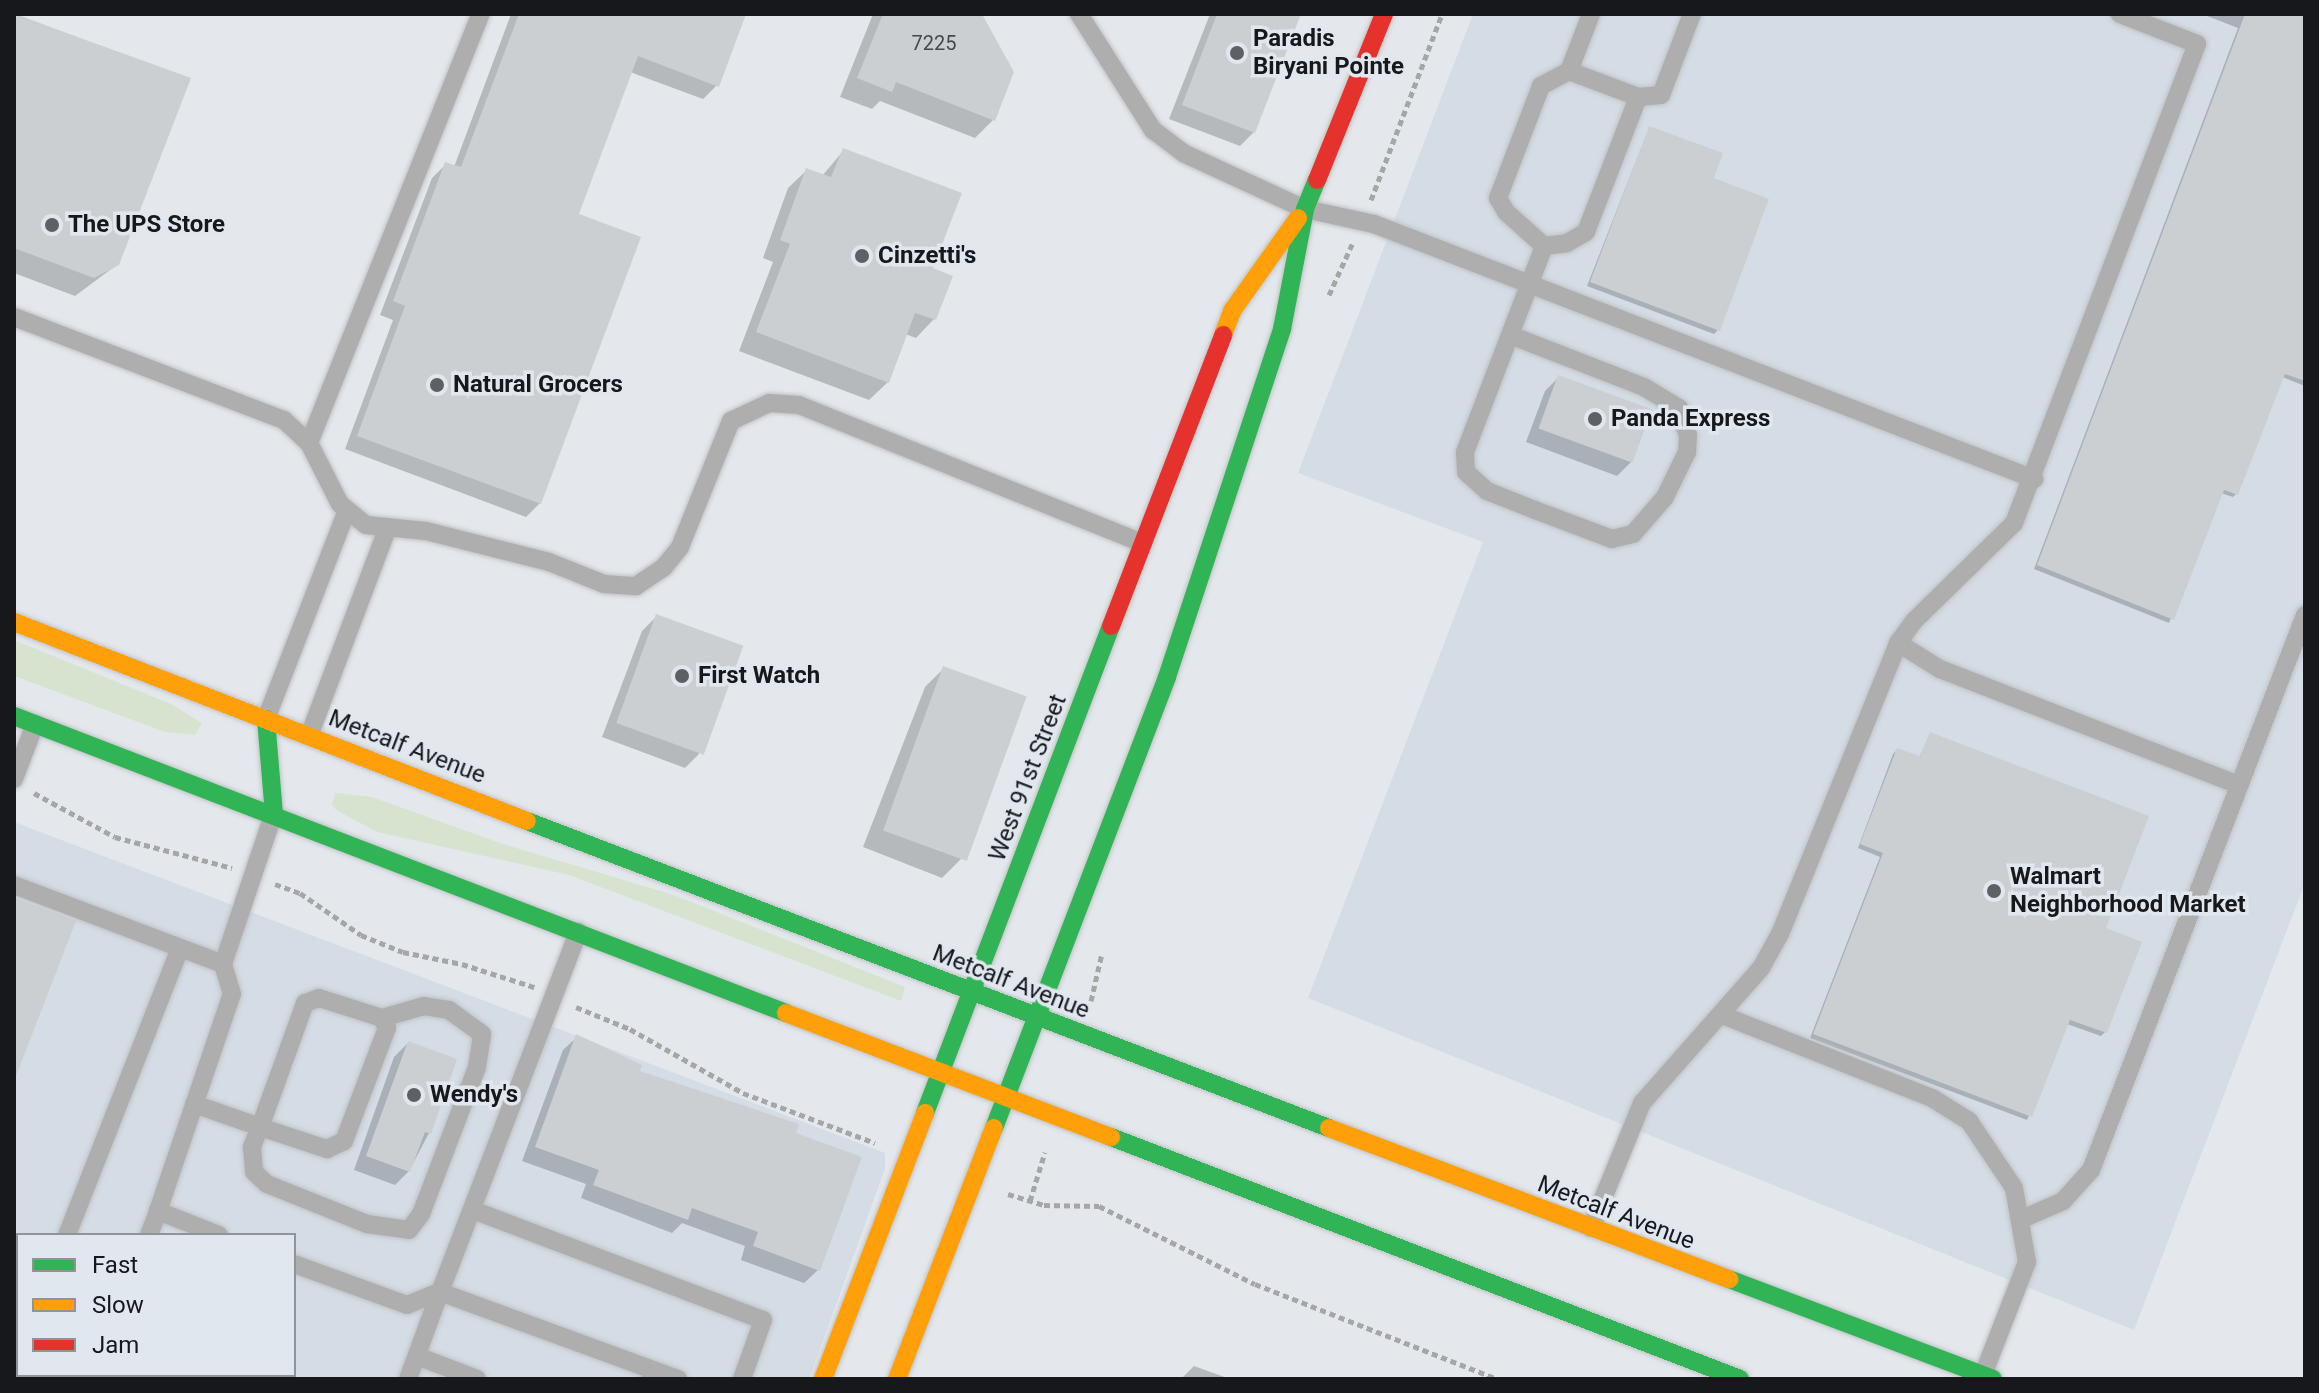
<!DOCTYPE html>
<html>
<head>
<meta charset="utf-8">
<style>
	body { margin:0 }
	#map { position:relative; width:2319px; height:1393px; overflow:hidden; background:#e4e8ec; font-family:Roboto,sans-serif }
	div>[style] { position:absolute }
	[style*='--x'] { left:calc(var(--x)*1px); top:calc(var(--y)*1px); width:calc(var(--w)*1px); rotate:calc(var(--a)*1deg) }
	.built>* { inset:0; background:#d4dce5 }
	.green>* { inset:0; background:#d6e4cf }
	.shadow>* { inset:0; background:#0003 }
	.building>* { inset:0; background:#cccfd2; transform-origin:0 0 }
	.path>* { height:5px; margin-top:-2.5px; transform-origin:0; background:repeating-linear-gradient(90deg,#a5a6a6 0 6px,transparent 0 10px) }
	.roads { filter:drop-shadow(0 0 2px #c0c3c6) drop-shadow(0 0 2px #c0c3c6) }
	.lane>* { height:18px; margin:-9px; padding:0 9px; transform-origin:9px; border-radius:9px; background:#aeaeaf }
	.fast>* { height:18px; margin:-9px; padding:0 9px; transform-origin:9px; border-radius:9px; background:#30b455 }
	.slow>* { height:18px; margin:-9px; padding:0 9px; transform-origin:9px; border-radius:9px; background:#ff9f0a }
	.jam>* { height:18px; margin:-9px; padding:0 9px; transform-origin:9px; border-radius:9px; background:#e5322d }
	.dots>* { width:22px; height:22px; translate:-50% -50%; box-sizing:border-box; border:4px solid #e1e7ef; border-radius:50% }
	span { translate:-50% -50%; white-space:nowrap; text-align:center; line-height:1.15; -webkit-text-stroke:7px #e1e7ef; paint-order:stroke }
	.number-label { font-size:20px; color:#46484b }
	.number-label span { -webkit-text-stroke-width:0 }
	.poi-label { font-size:24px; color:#16181b; font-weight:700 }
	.left { translate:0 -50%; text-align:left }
	.street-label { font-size:24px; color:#16181b }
	.frame { position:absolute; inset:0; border:16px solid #16181b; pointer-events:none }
	.legend { position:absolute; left:16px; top:1233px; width:280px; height:144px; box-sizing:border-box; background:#e1e7ef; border:2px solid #90949a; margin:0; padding:10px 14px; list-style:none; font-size:24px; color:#16181b }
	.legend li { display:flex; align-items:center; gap:16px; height:40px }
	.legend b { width:40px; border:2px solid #90949a }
</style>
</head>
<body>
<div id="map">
	<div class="built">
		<i style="clip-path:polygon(1473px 14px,2305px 14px,2305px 883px,2134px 1330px,1308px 998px,1483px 542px,1298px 473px)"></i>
		<i style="clip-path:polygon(evenodd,14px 822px,885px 1153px,885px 1169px,809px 1379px,14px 1379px,14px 822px,18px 1235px,294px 1235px,294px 1375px,18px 1375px,18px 1235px)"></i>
	</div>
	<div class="green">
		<i style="clip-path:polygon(14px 640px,171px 704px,202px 723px,195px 735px,165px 732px,14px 676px)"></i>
		<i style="clip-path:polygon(335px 793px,372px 797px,503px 844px,674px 895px,905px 987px,901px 1001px,569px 875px,377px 832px,336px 810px,332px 804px)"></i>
	</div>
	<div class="shadow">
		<i style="clip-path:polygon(15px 14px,188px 79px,118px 264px,75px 296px,14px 273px)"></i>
		<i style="clip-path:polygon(511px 14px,744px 14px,717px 85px,703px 99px,630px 72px,577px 215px,540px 503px,526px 517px,345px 449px,393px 320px,380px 315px,432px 178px,446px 164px,454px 167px)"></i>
		<i style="clip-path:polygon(873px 14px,980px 14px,993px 120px,975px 138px,880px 101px,872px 109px,840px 97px)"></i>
		<i style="clip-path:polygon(1210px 14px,1299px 14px,1254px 132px,1240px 146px,1169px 119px)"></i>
		<i style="clip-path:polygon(2202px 14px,2305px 14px,2305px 386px,2282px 377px,2237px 493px,2233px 497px,2221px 493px,2169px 623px,2034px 569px,2238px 28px)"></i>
		<i style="clip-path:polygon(1649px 128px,1711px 179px,1718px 330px,1714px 334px,1587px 286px)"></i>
		<i style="clip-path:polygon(844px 150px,931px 269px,950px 277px,934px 319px,916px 338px,905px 334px,888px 382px,869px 400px,739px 351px,773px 262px,763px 258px,788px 188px,807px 170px,822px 176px)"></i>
		<i style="clip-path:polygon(1559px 377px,1631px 462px,1617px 476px,1526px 442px,1545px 391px)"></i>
		<i style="clip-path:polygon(656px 617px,699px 754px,685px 768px,602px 737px,642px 631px)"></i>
		<i style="clip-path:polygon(944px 668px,961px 859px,942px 878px,863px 847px,925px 687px)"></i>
		<i style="clip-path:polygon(1930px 734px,2104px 929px,2139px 943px,2105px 1032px,2101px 1036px,2067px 1024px,2027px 1120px,1810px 1038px,1880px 857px,1858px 848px,1893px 754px,1897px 750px,1919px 758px)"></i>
		<i style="clip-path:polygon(577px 1037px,637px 1072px,818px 1270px,804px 1283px,741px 1260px,745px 1246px,682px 1223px,672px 1233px,581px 1198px,586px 1184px,522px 1161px,563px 1050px)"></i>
		<i style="clip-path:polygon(408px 1043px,429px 1133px,409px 1171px,395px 1185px,354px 1170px,394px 1057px)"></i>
		<i style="clip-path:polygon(1194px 1366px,1230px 1379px,1181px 1379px)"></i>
	</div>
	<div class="building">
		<i style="clip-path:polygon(14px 14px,191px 78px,119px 265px,94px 278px,14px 248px)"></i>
		<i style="clip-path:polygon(519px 14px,746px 14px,719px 87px,638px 56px,579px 214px,641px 237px,541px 504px,357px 436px,405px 306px,393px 301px,445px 162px,461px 167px)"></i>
		<i style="clip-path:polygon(883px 14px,982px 14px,1014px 72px,995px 121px,896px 82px,892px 92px,857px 78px)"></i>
		<i style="clip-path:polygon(1217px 14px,1301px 14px,1255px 133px,1182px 105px)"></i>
		<i style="clip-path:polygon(2245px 14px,2305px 14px,2305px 381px,2285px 374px,2238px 495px,2224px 490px,2174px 620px,2037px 565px)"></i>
		<i style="clip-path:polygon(1649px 126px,1723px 153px,1714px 178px,1769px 199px,1720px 331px,1590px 282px)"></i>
		<i style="clip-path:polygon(843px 148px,962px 193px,933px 268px,953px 276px,936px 320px,915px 313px,889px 383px,756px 332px,790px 244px,780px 240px,806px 168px,831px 177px)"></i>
		<i style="left:1558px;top:375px;width:100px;height:57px;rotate:20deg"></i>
		<i style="left:656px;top:614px;width:93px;height:116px;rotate:20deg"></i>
		<i style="left:943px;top:666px;width:89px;height:175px;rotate:20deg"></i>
		<i style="clip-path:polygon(1930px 732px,2149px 816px,2106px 928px,2142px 942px,2107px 1033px,2070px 1020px,2032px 1117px,1813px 1034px,1883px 853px,1860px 844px,1897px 748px,1920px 756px)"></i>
		<i style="clip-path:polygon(14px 898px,76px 921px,16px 1076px,14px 1076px)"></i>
		<i style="clip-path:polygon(576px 1034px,642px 1065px,640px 1071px,799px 1124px,796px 1133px,862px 1157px,820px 1271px,753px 1246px,758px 1232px,692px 1208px,688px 1220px,593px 1185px,599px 1170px,535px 1147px)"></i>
		<i style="clip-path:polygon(408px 1041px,457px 1059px,431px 1134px,425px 1132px,410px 1172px,366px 1156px)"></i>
	</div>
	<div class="path">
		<i style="--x:1371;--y:200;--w:199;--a:-69.1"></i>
		<i style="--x:1329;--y:295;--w:58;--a:-65.6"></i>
		<i style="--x:34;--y:793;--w:92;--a:28.5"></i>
		<i style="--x:115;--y:837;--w:121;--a:14.8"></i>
		<i style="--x:275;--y:884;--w:27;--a:20"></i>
		<i style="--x:300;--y:893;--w:74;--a:34.5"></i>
		<i style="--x:361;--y:935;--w:45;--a:22"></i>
		<i style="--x:403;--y:952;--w:60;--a:11.5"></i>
		<i style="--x:462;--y:964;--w:76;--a:17.7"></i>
		<i style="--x:1091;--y:1001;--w:49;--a:-77.1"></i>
		<i style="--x:576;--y:1007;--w:58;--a:22.2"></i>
		<i style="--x:630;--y:1029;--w:130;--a:29.5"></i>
		<i style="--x:743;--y:1093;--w:141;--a:20.7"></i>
		<i style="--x:1008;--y:1194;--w:38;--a:17"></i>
		<i style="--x:1044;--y:1205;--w:55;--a:1"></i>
		<i style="--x:1099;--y:1206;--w:174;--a:26.6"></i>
		<i style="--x:1255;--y:1284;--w:260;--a:21.4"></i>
		<i style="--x:1030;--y:1201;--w:51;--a:-73"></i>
	</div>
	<div class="roads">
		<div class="lane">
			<i style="--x:1079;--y:14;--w:138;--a:57.5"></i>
			<i style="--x:1153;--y:130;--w:38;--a:37"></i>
			<i style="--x:1183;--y:153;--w:134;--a:24.7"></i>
			<i style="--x:1305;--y:209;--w:71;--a:12.3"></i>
			<i style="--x:1374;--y:224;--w:708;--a:21.12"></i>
			<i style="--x:1591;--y:14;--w:61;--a:111.1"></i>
			<i style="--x:1569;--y:71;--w:32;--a:152"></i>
			<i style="--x:1541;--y:86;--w:120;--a:111"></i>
			<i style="--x:1498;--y:198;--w:16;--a:60"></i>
			<i style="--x:1506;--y:212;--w:51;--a:41.8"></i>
			<i style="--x:1544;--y:246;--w:23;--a:-7"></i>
			<i style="--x:1567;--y:243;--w:22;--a:-30"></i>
			<i style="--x:1586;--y:232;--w:145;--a:-68.9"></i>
			<i style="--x:1638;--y:97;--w:23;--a:-5"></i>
			<i style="--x:1661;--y:95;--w:87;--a:-69.1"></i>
			<i style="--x:1569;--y:71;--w:74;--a:20.6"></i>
			<i style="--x:14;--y:317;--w:289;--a:20.9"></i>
			<i style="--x:284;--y:420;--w:34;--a:43"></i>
			<i style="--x:309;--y:443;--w:68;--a:63.1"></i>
			<i style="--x:340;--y:504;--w:33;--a:39"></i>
			<i style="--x:366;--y:525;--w:60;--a:5.7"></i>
			<i style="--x:426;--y:531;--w:127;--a:14.1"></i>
			<i style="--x:549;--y:562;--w:59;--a:21.8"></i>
			<i style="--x:604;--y:584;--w:32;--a:4"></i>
			<i style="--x:636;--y:586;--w:34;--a:-34"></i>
			<i style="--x:664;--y:567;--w:26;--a:-51"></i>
			<i style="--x:680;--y:547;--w:136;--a:-68"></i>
			<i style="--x:731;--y:421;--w:42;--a:-25.3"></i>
			<i style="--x:769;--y:403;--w:30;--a:4"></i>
			<i style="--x:799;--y:405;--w:371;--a:21.9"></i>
			<i style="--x:1510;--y:335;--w:144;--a:21.2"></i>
			<i style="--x:1644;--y:387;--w:41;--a:31"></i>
			<i style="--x:1679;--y:408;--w:28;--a:72"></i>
			<i style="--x:1688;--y:435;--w:17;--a:93"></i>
			<i style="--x:1687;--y:452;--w:50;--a:116.1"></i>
			<i style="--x:1665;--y:497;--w:49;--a:130.9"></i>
			<i style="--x:1633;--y:534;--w:22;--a:167"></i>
			<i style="--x:1612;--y:539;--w:82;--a:-159.4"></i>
			<i style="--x:1535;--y:510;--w:52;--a:-158.4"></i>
			<i style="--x:1487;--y:491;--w:28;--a:-138"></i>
			<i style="--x:1466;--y:472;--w:20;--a:-93"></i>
			<i style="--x:1465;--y:452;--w:221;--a:-69"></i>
			<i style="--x:309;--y:443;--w:462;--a:-68.2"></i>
			<i style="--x:1898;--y:643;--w:49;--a:31.8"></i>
			<i style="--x:1940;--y:669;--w:321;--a:21.2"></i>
			<i style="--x:266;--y:719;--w:224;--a:-68.8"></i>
			<i style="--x:309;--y:736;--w:223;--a:-69.3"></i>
			<i style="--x:14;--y:779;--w:59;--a:-69.1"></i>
			<i style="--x:14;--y:885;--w:223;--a:20.7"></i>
			<i style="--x:223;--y:964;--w:157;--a:-71.4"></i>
			<i style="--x:1722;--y:1015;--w:226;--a:21.6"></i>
			<i style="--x:1932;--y:1098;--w:44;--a:31.9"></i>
			<i style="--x:1969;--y:1121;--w:81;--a:56.1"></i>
			<i style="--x:2014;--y:1188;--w:75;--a:80"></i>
			<i style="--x:2027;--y:1262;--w:121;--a:111.3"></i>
			<i style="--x:194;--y:1104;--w:70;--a:19.2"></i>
			<i style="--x:260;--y:1127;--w:71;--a:18.2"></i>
			<i style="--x:327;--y:1149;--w:19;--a:-25"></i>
			<i style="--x:344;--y:1141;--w:121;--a:-69.2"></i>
			<i style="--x:387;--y:1028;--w:11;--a:-117"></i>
			<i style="--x:382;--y:1018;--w:66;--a:-162.4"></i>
			<i style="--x:319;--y:998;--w:15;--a:160"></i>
			<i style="--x:305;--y:1003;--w:132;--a:109.9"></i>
			<i style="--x:260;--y:1127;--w:22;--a:112"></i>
			<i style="--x:252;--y:1147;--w:25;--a:85"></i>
			<i style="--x:254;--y:1172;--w:18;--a:43"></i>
			<i style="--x:267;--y:1184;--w:108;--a:21.8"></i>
			<i style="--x:367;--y:1224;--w:42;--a:8.1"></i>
			<i style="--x:409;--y:1230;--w:20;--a:-53"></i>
			<i style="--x:421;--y:1214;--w:157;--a:-69.1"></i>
			<i style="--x:477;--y:1067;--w:33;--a:-81"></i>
			<i style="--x:482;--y:1034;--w:41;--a:-144"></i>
			<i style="--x:449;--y:1010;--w:25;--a:-171"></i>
			<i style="--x:424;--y:1006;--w:44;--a:164.1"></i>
			<i style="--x:473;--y:1210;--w:310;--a:20.8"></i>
			<i style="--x:763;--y:1320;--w:63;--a:109.6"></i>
			<i style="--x:2022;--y:1219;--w:45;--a:-23.7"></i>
			<i style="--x:2063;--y:1201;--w:42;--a:-47.9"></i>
			<i style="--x:2091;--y:1170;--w:595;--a:-68.91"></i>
			<i style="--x:1591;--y:1228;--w:135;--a:-67.8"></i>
			<i style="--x:1642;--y:1103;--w:180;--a:-48.6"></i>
			<i style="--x:1761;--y:968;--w:39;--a:-61"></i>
			<i style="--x:1780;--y:934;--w:314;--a:-67.9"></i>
			<i style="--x:1898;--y:643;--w:27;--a:-54"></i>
			<i style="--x:1914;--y:621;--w:140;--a:-44.4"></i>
			<i style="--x:2014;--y:523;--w:513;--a:-69.09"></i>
			<i style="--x:2197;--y:44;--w:83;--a:-158.7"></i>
			<i style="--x:67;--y:1235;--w:308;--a:-68.5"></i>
			<i style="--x:149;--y:1235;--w:26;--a:-69"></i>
			<i style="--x:219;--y:1235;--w:66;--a:-158.5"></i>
			<i style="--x:158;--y:1211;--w:229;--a:-71.2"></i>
			<i style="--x:232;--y:994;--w:31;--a:-107"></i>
			<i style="--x:294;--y:1264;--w:120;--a:19.9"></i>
			<i style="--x:407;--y:1305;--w:35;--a:-22"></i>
			<i style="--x:440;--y:1292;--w:386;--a:-69"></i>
			<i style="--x:14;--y:1306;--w:4;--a:14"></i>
			<i style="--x:417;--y:1356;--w:64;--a:21"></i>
			<i style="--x:94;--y:1379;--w:4;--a:-63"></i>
			<i style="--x:408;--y:1379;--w:93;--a:-69.8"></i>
			<i style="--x:440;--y:1292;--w:227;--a:20.1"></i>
			<i style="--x:650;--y:1379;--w:9;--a:-72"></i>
			<i style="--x:653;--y:1370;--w:27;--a:20"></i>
		</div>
		<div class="fast">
			<i style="--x:14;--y:716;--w:827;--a:21.04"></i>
			<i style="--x:266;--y:719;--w:96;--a:85.2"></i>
			<i style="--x:527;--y:821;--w:859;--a:20.95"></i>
			<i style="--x:925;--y:1113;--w:521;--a:-69.1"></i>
			<i style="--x:994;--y:1128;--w:483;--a:-69"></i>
			<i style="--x:1167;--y:677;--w:367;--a:-71.7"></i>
			<i style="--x:1282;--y:329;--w:122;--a:-79.1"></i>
			<i style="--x:1305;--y:209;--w:31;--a:-68"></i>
			<i style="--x:1111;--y:1137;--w:674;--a:21.04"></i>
			<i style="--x:1729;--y:1279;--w:282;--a:20.7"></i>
		</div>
		<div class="slow">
			<i style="--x:1223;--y:335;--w:26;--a:-69"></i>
			<i style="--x:1232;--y:311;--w:114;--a:-54.6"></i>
			<i style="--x:14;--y:622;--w:550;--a:21.2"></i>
			<i style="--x:786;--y:1013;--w:348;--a:20.9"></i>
			<i style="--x:1329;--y:1128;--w:428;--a:20.7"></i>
			<i style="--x:823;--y:1379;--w:285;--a:-69"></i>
			<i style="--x:897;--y:1379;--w:269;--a:-68.9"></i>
		</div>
		<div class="jam">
			<i style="--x:1317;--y:180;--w:179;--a:-68"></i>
			<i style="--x:1111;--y:626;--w:312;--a:-68.9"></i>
		</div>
	</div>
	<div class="dots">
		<i style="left:1237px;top:53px;background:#5e6164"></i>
		<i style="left:52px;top:225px;background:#5e6164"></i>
		<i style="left:862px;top:256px;background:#5e6164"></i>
		<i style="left:437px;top:385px;background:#5e6164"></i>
		<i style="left:1595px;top:419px;background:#5e6164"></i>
		<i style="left:682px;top:676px;background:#5e6164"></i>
		<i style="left:1994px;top:891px;background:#5e6164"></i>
		<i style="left:414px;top:1095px;background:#5e6164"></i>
	</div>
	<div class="number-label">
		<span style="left:934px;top:43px">7225</span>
	</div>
	<div class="poi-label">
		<span class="left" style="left:1253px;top:53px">Paradis<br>Biryani Pointe</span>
		<span class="left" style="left:68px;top:225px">The UPS Store</span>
		<span class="left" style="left:878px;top:256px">Cinzetti's</span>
		<span class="left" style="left:453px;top:385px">Natural Grocers</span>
		<span class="left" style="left:1611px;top:419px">Panda Express</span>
		<span class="left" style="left:698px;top:676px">First Watch</span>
		<span class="left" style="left:2010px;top:891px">Walmart<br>Neighborhood Market</span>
		<span class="left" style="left:430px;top:1095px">Wendy's</span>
	</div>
	<div class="street-label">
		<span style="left:407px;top:747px;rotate:21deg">Metcalf Avenue</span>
		<span style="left:1028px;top:778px;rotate:-69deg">West 91st Street</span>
		<span style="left:1011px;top:982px;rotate:21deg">Metcalf Avenue</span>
		<span style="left:1616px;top:1213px;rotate:21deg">Metcalf Avenue</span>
	</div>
	<div class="frame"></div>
	<ul class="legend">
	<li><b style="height:10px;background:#30b455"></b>Fast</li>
	<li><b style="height:10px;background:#ff9f0a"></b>Slow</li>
	<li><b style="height:10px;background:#e5322d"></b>Jam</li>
	</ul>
</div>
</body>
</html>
